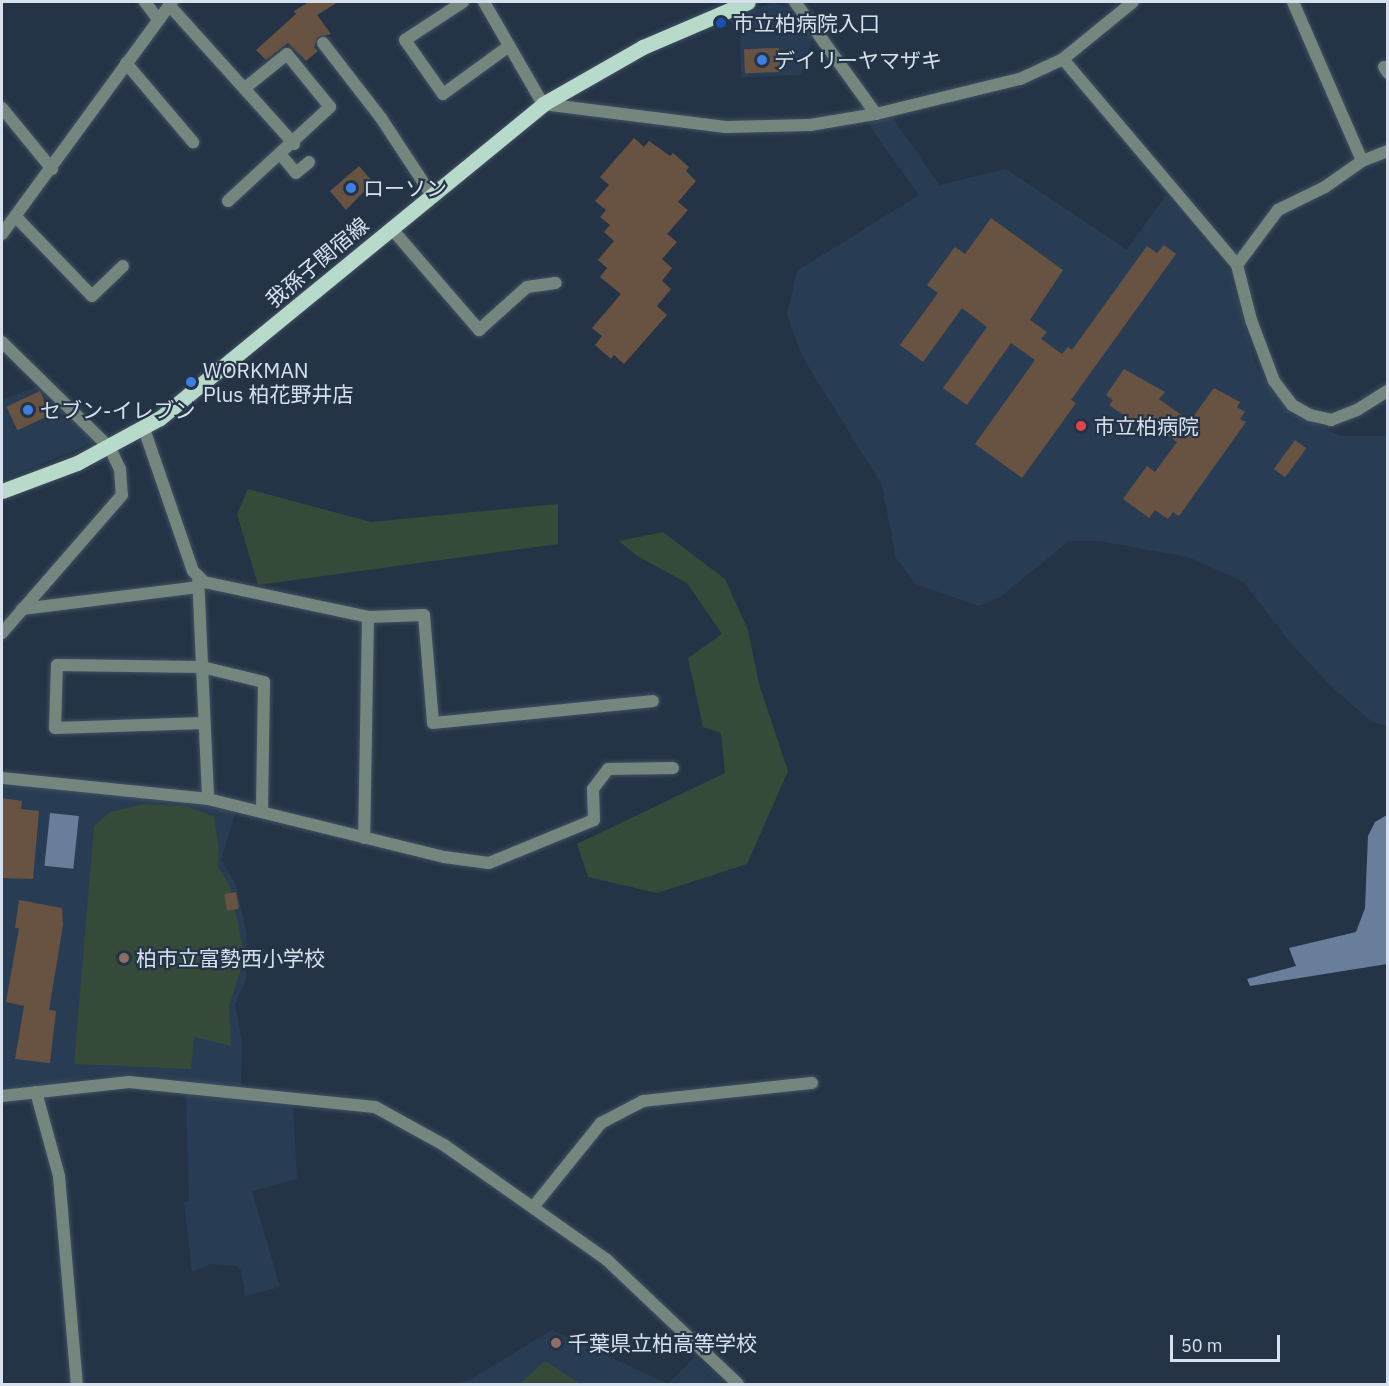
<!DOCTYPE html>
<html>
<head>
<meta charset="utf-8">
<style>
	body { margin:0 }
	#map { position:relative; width:1389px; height:1386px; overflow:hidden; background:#243446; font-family:"IBM Plex Sans","Noto Sans JP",sans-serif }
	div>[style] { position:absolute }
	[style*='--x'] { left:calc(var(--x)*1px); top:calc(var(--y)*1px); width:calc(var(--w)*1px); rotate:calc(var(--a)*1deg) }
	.built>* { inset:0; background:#283d54 }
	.green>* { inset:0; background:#354a38 }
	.water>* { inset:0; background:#697e9a; transform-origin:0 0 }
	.building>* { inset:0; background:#685342; transform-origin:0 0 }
	.roads { filter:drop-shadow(0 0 2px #415061) drop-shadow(0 0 2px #415061) }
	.minor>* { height:12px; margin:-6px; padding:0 6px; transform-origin:6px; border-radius:6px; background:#75867f }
	.tertiary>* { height:12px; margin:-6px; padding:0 6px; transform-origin:6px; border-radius:6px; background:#75867f }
	.primary>* { height:15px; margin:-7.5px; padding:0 7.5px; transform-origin:7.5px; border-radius:7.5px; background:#b7daca }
	.dots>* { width:16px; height:16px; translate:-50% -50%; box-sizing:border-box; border:3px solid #243446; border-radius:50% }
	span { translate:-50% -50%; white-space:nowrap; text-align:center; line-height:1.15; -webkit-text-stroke:4.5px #243446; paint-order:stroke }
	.poi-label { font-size:21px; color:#d7e1ed }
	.left { translate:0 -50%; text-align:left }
	.street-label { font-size:21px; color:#d7e1ed }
	.frame { position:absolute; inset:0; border:3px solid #d7e1ed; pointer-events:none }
	.scale { position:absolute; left:1170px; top:1335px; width:110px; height:27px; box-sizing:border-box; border:3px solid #d7e1ed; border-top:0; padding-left:8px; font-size:18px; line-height:21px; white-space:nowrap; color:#d7e1ed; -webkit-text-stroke:4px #243446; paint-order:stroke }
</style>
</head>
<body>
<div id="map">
	<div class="built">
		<i style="clip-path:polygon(773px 2px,790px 9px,812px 39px,801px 75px,741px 77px,740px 17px)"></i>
		<i style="clip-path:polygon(893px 118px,939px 185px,1006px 169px,1127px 250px,1166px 195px,1229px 271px,1257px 368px,1272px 391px,1301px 417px,1340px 436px,1387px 436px,1387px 726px,1372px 722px,1332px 687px,1288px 640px,1244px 582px,1188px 557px,1099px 541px,1069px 541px,1000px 597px,979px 606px,916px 584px,896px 558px,882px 485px,803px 358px,787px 315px,797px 271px,919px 195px,867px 122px)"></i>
		<i style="clip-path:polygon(39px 386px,95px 442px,2px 480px,2px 400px)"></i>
		<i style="clip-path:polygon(2px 785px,112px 794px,152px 793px,236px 811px,221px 860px,236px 885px,247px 935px,246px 980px,235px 1004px,242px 1044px,241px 1088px,148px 1074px,96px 1075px,18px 1089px,2px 1086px)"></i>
		<i style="clip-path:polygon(186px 1093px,293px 1107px,297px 1179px,252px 1191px,280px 1287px,245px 1296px,241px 1270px,237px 1266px,210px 1264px,192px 1272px,184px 1202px,189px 1201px)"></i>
		<i style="clip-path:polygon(552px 1330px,668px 1384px,695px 1357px,725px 1384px,451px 1384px,470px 1380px)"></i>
	</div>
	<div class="green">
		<i style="clip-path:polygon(248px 489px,371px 522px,558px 504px,558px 544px,258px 585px,237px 514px)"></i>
		<i style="clip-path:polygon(663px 532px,725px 579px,748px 630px,759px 684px,788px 771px,747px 864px,657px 893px,588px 877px,577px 844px,725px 773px,721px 733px,703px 727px,688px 658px,722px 634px,687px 583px,637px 556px,619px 541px)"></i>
		<i style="clip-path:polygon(145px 804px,187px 806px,214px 817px,219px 849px,217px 866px,230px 886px,239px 928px,244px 959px,229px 1006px,231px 1046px,194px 1037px,191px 1069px,74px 1064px,94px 826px,110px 812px)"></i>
		<i style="clip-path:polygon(545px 1361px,581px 1384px,520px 1384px)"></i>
	</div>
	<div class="water">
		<i style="left:50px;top:813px;width:29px;height:53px;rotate:6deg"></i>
		<i style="clip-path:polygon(1387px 815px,1387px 964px,1250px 986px,1247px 979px,1296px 966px,1289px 948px,1356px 932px,1365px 908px,1368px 836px,1375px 822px)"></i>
	</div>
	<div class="building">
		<i style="clip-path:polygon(309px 2px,338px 2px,317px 15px,331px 34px,318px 37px,314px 47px,318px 51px,306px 61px,288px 43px,266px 60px,256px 50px,296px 14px,294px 11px)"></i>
		<i style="left:779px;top:48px;width:24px;height:35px;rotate:88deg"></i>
		<i style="clip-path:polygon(634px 138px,644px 147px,649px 141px,670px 156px,673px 153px,689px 167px,686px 171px,696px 181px,678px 202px,688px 210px,667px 234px,677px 242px,662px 259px,672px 268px,662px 281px,671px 289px,657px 306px,667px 315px,624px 364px,614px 355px,611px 359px,595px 345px,602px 336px,592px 328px,621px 294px,600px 277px,607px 268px,598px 260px,614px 241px,604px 232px,610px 225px,600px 217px,606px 210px,595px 201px,609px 185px,600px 177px)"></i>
		<i style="clip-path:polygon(359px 166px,373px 182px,346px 210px,330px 191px)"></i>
		<i style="clip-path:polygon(991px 218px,1063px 270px,1030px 320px,1047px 332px,1041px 339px,1062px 354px,1068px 347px,1072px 350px,1147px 246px,1157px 253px,1164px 245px,1176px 254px,1071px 400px,1076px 403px,1022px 478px,975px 444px,1035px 360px,1011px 343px,967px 405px,943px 388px,987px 327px,962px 308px,923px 362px,900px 345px,938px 293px,927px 285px,955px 247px,965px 254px)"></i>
		<i style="clip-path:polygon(1124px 369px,1165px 392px,1159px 399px,1190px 421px,1214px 388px,1240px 402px,1237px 407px,1245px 412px,1240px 419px,1246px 422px,1179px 516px,1173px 512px,1168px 519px,1155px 510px,1149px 518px,1123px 499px,1147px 466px,1155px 472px,1177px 442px,1145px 419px,1140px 427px,1109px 405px,1113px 400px,1106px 395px)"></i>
		<i style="left:40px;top:391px;width:26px;height:37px;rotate:65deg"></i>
		<i style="left:1295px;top:440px;width:14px;height:36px;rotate:36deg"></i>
		<i style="clip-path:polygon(2px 798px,22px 801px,21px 809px,39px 811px,33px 879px,2px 878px)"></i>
		<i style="left:236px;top:892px;width:17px;height:12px;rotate:80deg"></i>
		<i style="clip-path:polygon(19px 900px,62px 908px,63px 925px,49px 1010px,56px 1011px,50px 1063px,15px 1059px,24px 1006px,6px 1002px,19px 928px,15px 928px)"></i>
	</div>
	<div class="roads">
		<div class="minor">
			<i style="--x:145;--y:2;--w:20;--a:53"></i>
			<i style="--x:463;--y:2;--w:69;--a:146.8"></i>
			<i style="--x:405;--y:40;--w:66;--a:54.9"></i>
			<i style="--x:443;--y:94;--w:82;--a:-36"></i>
			<i style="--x:484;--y:2;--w:118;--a:60"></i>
			<i style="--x:543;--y:104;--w:184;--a:7.2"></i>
			<i style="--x:726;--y:127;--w:84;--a:-1.4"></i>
			<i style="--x:810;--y:125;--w:67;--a:-9.5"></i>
			<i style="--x:876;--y:114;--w:148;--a:-13.7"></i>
			<i style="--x:1020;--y:79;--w:47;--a:-24.9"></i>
			<i style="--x:1063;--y:59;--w:270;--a:49.8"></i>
			<i style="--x:1237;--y:265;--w:57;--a:75.7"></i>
			<i style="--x:1251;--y:320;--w:65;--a:69.3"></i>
			<i style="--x:1274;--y:381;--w:30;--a:53"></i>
			<i style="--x:1292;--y:405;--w:21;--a:29"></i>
			<i style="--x:1310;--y:415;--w:22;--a:13"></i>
			<i style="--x:1331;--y:420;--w:28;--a:-21"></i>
			<i style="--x:1357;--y:410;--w:36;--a:-32"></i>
			<i style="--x:1293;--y:2;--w:173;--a:66.5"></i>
			<i style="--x:169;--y:5;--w:187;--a:48"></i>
			<i style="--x:323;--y:43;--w:95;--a:52.3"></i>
			<i style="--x:381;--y:118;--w:91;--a:56.7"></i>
			<i style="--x:126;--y:63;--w:104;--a:49.7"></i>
			<i style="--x:1384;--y:67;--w:7;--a:56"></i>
			<i style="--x:2;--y:108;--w:79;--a:50.7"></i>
			<i style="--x:281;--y:155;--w:23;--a:50"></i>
			<i style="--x:296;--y:173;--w:17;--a:-40"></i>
			<i style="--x:228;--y:201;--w:139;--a:-42.7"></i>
			<i style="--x:330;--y:107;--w:68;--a:-129.1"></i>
			<i style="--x:287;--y:54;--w:55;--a:140.9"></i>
			<i style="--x:17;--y:218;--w:108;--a:46.1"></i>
			<i style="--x:92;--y:296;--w:43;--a:-44.1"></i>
			<i style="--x:391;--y:228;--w:135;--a:49.2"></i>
			<i style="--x:479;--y:330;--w:64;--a:-41.9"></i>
			<i style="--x:527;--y:287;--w:29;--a:-8"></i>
			<i style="--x:2;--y:234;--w:288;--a:-53.8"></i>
			<i style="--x:1237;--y:265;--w:69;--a:-53.3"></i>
			<i style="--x:1278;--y:210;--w:52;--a:-26.1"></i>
			<i style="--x:1325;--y:187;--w:45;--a:-35.1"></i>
			<i style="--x:1362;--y:161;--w:28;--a:-21"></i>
			<i style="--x:2;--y:342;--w:151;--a:44.5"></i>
			<i style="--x:110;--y:448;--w:23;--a:65"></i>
			<i style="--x:120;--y:469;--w:26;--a:86"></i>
			<i style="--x:122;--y:495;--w:183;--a:131"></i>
			<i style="--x:144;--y:429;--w:150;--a:71"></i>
			<i style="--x:193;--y:571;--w:16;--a:45"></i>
			<i style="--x:204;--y:582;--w:168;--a:12"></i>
			<i style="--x:368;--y:617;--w:221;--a:91"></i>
			<i style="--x:198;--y:576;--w:223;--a:87.4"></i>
			<i style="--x:22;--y:609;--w:177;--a:-7.1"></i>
			<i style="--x:368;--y:617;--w:56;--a:-2"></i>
			<i style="--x:424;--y:615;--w:108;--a:85.2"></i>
			<i style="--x:433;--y:723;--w:221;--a:-5.7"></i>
			<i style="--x:204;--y:723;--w:149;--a:178.1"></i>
			<i style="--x:55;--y:728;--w:63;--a:-88.2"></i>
			<i style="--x:57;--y:665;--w:145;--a:0.8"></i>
			<i style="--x:202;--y:667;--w:64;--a:13.6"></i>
			<i style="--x:264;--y:682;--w:127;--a:90.9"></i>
			<i style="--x:2;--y:778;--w:207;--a:5.8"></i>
			<i style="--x:208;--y:799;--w:243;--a:13.8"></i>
			<i style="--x:444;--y:857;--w:45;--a:7.6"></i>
			<i style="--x:489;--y:863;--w:113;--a:-22.3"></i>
			<i style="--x:594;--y:820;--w:31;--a:-92"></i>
			<i style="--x:593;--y:789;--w:25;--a:-53"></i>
			<i style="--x:608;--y:769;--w:65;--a:-0.9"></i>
			<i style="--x:36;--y:1092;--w:87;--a:74.7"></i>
			<i style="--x:59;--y:1176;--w:209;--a:85.1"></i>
			<i style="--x:2;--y:1096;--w:128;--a:-6.3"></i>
			<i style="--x:129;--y:1082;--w:247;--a:5.8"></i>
			<i style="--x:375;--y:1107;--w:79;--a:28.8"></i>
			<i style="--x:444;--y:1145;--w:199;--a:35.2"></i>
			<i style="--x:607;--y:1260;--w:180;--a:43.4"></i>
			<i style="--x:534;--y:1206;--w:107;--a:-51.1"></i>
			<i style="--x:601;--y:1123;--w:47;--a:-27.6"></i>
			<i style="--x:643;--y:1101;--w:170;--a:-6.1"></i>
		</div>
		<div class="tertiary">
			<i style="--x:795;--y:2;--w:138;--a:54.1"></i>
			<i style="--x:1063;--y:59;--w:90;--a:-39.2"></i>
		</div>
		<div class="primary">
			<i style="--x:2;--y:491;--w:80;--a:-20.5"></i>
			<i style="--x:77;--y:463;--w:94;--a:-28.5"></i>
			<i style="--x:160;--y:418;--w:495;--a:-39.3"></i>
			<i style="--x:543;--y:104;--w:115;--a:-29.7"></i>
			<i style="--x:643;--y:47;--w:114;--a:-23.2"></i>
		</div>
	</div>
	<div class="dots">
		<i style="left:721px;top:23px;background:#1a4fb4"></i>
		<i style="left:762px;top:60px;background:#3f7fe0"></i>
		<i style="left:351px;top:188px;background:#3f7fe0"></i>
		<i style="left:191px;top:382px;background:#3f7fe0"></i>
		<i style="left:28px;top:410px;background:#3f7fe0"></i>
		<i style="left:1081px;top:426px;background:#e0444e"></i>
		<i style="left:124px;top:958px;background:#8d6e63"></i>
		<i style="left:556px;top:1343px;background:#8d6e63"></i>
	</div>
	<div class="poi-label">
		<span class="left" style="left:733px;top:23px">市立柏病院入口</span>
		<span class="left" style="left:774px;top:60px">デイリーヤマザキ</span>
		<span class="left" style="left:363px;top:188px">ローソン</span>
		<span class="left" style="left:203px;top:382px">WORKMAN<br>Plus 柏花野井店</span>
		<span class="left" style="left:40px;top:410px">セブン-イレブン</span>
		<span class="left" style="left:1094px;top:426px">市立柏病院</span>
		<span class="left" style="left:136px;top:958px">柏市立富勢西小学校</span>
		<span class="left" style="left:568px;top:1343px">千葉県立柏高等学校</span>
	</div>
	<div class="street-label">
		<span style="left:317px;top:262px;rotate:-40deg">我孫子関宿線</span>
	</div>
	<div class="frame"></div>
	<div class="scale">50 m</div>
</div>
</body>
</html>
